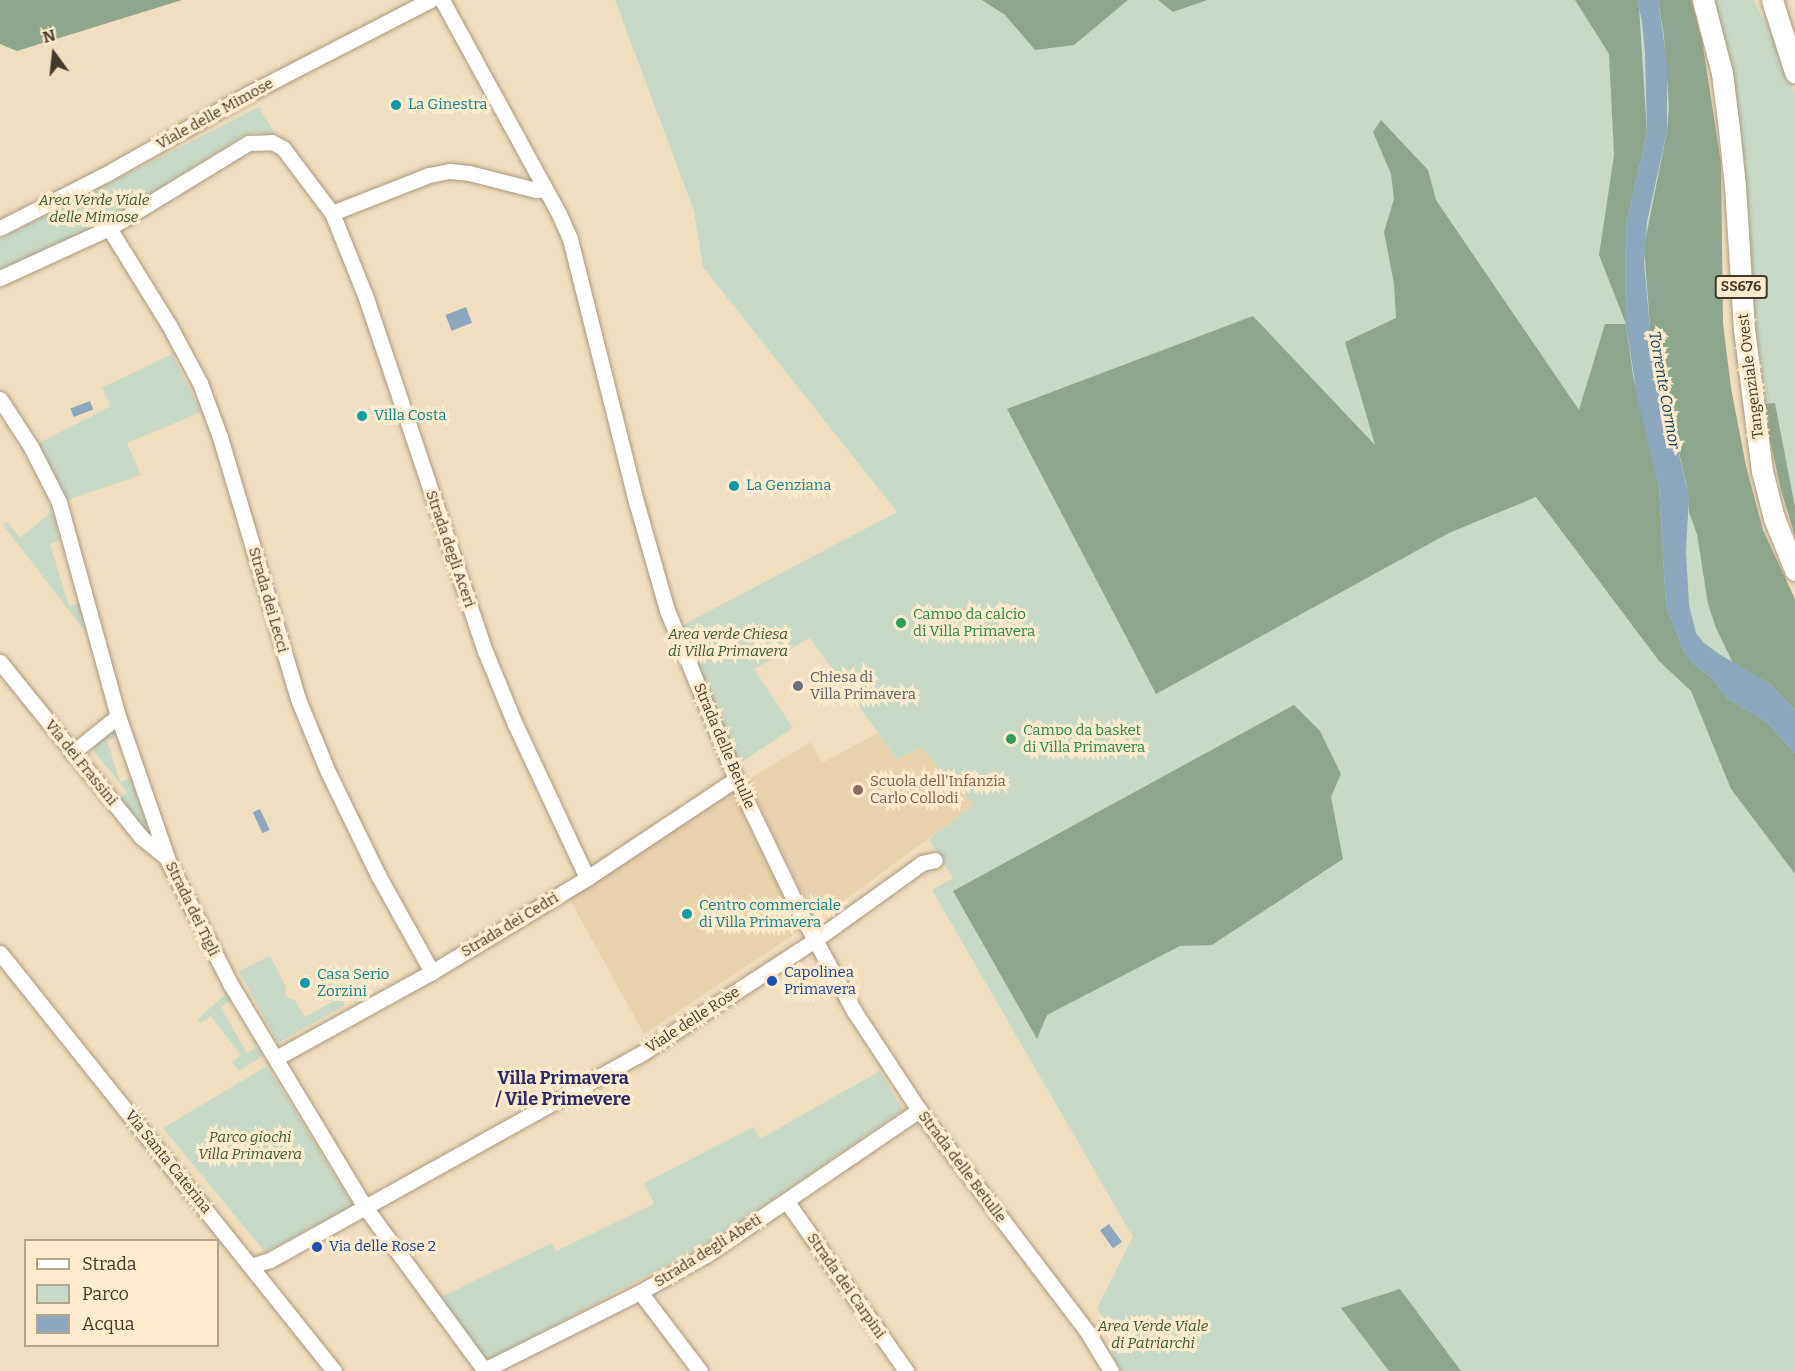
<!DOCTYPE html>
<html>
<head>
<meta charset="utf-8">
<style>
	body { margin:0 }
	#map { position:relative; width:1795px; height:1371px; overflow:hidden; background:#f0dec0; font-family:Bitter,serif }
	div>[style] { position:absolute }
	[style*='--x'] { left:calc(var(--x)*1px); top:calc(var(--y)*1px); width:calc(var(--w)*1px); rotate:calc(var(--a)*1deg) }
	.built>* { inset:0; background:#e9d2ae }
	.green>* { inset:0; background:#c9d9c8 }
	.forest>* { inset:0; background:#8ea68d }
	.water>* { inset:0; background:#8da7be; transform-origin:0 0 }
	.roads { filter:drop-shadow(0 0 2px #ab997d) drop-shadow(0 0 2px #ab997d) }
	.minor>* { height:15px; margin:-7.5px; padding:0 7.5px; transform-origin:7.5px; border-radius:7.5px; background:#fff }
	.highway>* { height:21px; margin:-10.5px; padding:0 10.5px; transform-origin:10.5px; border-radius:10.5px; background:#fff }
	.dots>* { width:16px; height:16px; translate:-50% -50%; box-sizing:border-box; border:3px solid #feebcd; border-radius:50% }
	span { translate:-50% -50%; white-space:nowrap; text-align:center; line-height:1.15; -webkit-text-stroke:6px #feebcd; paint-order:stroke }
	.shield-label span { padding:2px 4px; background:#feebcd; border:2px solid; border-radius:4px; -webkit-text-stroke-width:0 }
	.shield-label { font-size:14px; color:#413a2e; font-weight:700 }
	.culture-label { font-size:15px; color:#0d838f }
	.left { translate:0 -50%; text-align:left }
	.street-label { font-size:15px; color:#413a2e }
	.park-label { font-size:15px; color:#365b35; font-style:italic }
	.leisure-label { font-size:15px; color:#27864d }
	.worship-label { font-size:15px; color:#5b616d }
	.education-label { font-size:15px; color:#785e54 }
	.transit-label { font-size:15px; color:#164399 }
	.water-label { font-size:16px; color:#113e5f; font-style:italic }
	.quarter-label { font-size:18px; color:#2a2c66; font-weight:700 }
	.legend { position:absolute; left:24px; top:1239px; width:195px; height:108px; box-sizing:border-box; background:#feebcd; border:2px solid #b2a48d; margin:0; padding:8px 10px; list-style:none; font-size:18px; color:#413a2e }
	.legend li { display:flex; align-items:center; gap:12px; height:30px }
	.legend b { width:30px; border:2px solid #b2a48d }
	.north { position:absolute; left:24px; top:24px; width:60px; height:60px; -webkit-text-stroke:4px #feebcd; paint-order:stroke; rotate:345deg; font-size:16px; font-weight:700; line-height:24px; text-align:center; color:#413a2e }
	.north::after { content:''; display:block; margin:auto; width:21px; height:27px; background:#413a2e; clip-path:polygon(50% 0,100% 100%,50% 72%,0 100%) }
</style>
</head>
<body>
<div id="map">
	<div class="built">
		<i style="clip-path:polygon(878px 733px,897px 759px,921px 748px,974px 805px,837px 906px,818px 916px,812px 913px,747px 780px,811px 742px,822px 763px)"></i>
		<i style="clip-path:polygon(731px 790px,801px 930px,644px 1034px,569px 898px)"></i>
	</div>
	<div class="green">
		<i style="clip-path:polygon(615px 0,1678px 0,1724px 404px,1765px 568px,1795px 621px,1795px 1371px,1121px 1371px,1111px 1351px,1120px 1343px,1097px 1308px,1133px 1237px,932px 890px,953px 878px,929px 839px,974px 805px,921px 748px,897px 759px,810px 638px,754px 669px,793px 728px,737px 765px,681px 626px,897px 512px,703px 267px,694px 211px)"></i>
		<i style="clip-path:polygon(1713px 0,1753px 0,1778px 45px,1795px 94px,1795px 507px,1775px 403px,1762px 404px)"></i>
		<i style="clip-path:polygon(259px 107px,276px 135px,258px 132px,244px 135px,103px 223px,0 270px,0 239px)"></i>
		<i style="clip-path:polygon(172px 354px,201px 412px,127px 443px,141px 475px,67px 500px,39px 443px,111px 406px,102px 388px)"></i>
		<i style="clip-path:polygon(51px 509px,60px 540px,50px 544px,69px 606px,79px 604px,86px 632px,3px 525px,7px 522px,20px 538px,47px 516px)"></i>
		<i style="clip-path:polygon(114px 726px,118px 736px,107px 740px,120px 782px,131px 779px,148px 826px,146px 828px,143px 829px,119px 799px,127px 792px,92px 749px,83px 756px,79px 752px)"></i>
		<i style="clip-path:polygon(270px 956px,286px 987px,285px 996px,295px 1000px,305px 1017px,341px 997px,345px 1005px,278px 1043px,239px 971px)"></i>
		<i style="clip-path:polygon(228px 992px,233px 999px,221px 1007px,247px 1053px,259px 1046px,264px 1055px,239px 1071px,232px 1062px,241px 1055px,211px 1016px,201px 1023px,198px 1019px)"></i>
		<i style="clip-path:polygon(267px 1066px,353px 1205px,265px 1252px,163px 1128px)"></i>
		<i style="clip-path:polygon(880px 1071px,903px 1110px,710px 1242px,491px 1359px,483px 1356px,441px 1297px,552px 1243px,556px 1251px,654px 1204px,644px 1183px,754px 1127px,760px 1139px)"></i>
	</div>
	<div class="forest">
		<i style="clip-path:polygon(0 0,182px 0,17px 51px,0 44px)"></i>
		<i style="clip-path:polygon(982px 0,1128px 0,1074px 45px,1035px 50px,1005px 15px)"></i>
		<i style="clip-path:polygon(1158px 0,1207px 0,1173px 12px)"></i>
		<i style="clip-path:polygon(1575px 0,1637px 0,1639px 7px,1647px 133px,1625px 229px,1626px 325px,1633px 375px,1659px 486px,1666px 605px,1684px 652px,1694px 664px,1712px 678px,1727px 698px,1767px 722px,1795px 753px,1795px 874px,1731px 789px,1691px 691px,1659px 661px,1536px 497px,1449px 533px,1156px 694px,1007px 409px,1253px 316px,1375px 445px,1345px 342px,1396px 318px,1394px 284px,1384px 232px,1394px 199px,1391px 174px,1373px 132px,1381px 120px,1428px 170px,1436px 200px,1579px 410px,1605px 324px,1626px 324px,1599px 255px,1614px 155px,1609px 54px)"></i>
		<i style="clip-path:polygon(1658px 0,1691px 0,1702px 40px,1721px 163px,1723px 323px,1731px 388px,1746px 466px,1763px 530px,1795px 599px,1795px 710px,1770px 684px,1733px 663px,1716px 628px,1708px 604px,1697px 534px,1689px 512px,1687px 486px,1651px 339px,1644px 247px,1667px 131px,1669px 107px,1664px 37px)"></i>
		<i style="clip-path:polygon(1775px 403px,1795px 507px,1795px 536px,1781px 490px,1762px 404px)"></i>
		<i style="clip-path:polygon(1294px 705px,1320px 731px,1341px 774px,1331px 797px,1343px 859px,1212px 945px,1180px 946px,1047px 1015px,1037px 1039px,953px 891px)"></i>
		<i style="clip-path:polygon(1400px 1289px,1461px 1371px,1389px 1371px,1341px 1308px)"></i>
	</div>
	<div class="water">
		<i style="clip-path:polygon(1637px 0,1658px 0,1667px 64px,1667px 131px,1647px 222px,1644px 263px,1651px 339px,1689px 496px,1686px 552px,1689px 605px,1696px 633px,1703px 642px,1719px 654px,1770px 684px,1795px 710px,1795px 753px,1767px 722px,1727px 698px,1712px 678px,1694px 664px,1684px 652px,1666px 605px,1659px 486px,1638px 401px,1626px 325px,1625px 229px,1647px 133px,1645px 53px,1642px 21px)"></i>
		<i style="left:466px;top:307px;width:17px;height:22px;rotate:69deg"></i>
		<i style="left:90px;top:401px;width:9px;height:21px;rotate:69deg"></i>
		<i style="left:260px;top:809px;width:23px;height:8px;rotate:65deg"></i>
		<i style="left:1109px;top:1224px;width:22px;height:11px;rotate:54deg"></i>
	</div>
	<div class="roads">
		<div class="minor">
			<i style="--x:442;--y:0;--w:244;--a:61.3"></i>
			<i style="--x:559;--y:214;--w:27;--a:66"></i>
			<i style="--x:570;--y:239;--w:274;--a:75.9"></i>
			<i style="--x:637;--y:505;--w:109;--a:74.1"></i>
			<i style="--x:667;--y:610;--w:183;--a:67.8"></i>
			<i style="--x:736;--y:779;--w:152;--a:64.3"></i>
			<i style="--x:802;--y:916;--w:108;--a:61.3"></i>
			<i style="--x:854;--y:1011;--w:118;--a:56.7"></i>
			<i style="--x:919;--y:1110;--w:280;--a:52.8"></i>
			<i style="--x:1088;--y:1333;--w:44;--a:58.8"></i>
			<i style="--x:332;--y:213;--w:104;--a:-21.4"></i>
			<i style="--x:429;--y:175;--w:21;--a:-11"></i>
			<i style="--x:450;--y:171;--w:19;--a:6"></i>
			<i style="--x:469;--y:173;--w:69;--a:14.2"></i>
			<i style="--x:536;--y:190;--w:9;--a:-6"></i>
			<i style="--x:0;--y:228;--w:119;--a:-27"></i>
			<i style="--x:106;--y:174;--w:163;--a:-29.4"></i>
			<i style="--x:248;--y:94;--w:205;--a:-27.3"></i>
			<i style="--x:109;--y:228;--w:114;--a:58.3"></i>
			<i style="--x:169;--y:325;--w:66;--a:61.9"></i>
			<i style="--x:200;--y:383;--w:58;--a:69.7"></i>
			<i style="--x:220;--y:437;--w:273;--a:73.4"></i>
			<i style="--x:298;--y:699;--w:79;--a:67.7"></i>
			<i style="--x:328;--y:772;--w:114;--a:64.1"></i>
			<i style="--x:378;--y:875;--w:111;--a:60.9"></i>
			<i style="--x:0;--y:278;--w:120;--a:-24.6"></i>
			<i style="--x:109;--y:228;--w:163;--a:-31.4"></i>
			<i style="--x:248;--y:143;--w:24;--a:-2"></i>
			<i style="--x:272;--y:142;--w:13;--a:29"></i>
			<i style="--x:283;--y:148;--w:81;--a:53"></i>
			<i style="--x:332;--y:213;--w:88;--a:68.1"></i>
			<i style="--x:365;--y:295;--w:376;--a:71.4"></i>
			<i style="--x:485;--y:651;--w:79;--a:67.7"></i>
			<i style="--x:515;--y:724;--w:170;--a:64.9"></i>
			<i style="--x:0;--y:399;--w:57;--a:57.1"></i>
			<i style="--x:31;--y:447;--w:62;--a:63"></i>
			<i style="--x:59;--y:502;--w:222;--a:74.6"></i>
			<i style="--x:118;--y:716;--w:156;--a:70.9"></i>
			<i style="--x:169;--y:863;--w:137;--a:63.1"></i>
			<i style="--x:231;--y:985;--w:259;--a:58.9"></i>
			<i style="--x:365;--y:1207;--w:203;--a:53.8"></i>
			<i style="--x:0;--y:662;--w:225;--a:51.1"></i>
			<i style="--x:141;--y:837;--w:33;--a:39"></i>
			<i style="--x:72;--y:753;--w:59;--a:-38.8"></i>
			<i style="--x:0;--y:953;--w:535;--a:51.37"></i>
			<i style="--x:276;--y:1058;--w:178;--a:-28.9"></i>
			<i style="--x:432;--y:972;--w:181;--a:-31.2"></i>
			<i style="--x:587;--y:878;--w:179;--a:-33.6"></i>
			<i style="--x:787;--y:1202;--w:207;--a:54.8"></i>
			<i style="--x:251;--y:1266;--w:20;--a:-18"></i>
			<i style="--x:270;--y:1260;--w:422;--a:-29.1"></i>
			<i style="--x:639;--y:1055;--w:210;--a:-33.2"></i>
			<i style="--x:815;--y:940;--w:132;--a:-35.7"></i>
			<i style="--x:922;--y:863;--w:13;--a:-13"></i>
			<i style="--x:640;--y:1292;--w:99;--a:52.8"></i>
			<i style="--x:484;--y:1370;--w:174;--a:-26.6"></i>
			<i style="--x:640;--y:1292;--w:76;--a:-29.3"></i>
			<i style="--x:706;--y:1255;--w:258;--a:-34.2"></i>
		</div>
		<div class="highway">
			<i style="--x:1703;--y:0;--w:75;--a:75.4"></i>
			<i style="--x:1722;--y:73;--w:56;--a:82.9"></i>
			<i style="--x:1729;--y:129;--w:57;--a:84"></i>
			<i style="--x:1735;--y:186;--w:143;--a:86.4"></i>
			<i style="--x:1744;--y:329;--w:143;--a:82.8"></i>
			<i style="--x:1762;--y:471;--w:49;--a:75.7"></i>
			<i style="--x:1774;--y:518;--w:56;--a:68"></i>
			<i style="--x:1772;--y:0;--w:76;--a:72.3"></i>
		</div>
	</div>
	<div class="dots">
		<i style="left:396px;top:105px;background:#0f9aa8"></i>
		<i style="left:362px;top:416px;background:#0f9aa8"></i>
		<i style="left:734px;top:486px;background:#0f9aa8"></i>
		<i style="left:901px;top:623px;background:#2e9e5b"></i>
		<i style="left:798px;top:686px;background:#6b7280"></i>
		<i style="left:1011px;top:739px;background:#2e9e5b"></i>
		<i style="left:858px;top:790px;background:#8d6e63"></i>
		<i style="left:687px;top:914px;background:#0f9aa8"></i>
		<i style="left:772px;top:981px;background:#1a4fb4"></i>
		<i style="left:305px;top:983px;background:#0f9aa8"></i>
		<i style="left:317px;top:1247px;background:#1a4fb4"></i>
	</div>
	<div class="shield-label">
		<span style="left:1741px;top:287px">SS676</span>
	</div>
	<div class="culture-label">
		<span class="left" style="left:408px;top:105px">La Ginestra</span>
		<span class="left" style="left:374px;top:416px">Villa Costa</span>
		<span class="left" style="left:746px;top:486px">La Genziana</span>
		<span class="left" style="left:699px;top:914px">Centro commerciale<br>di Villa Primavera</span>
		<span class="left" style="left:317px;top:983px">Casa Serio<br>Zorzini</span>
	</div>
	<div class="street-label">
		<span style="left:215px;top:114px;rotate:-29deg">Viale delle Mimose</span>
		<span style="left:1751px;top:376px;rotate:-97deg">Tangenziale Ovest</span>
		<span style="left:450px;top:549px;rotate:71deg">Strada degli Aceri</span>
		<span style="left:268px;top:600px;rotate:74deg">Strada dei Lecci</span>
		<span style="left:724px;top:746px;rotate:67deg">Strada delle Betulle</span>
		<span style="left:81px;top:763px;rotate:51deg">Via dei Frassini</span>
		<span style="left:192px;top:909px;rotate:64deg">Strada dei Tigli</span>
		<span style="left:510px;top:925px;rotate:-31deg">Strada dei Cedri</span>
		<span style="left:693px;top:1020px;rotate:-33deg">Viale delle Rose</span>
		<span style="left:168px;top:1162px;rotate:51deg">Via Santa Caterina</span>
		<span style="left:962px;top:1167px;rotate:53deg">Strada delle Betulle</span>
		<span style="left:708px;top:1251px;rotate:-32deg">Strada degli Abeti</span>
		<span style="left:846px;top:1286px;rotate:55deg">Strada dei Carpini</span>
	</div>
	<div class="park-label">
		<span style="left:94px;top:209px">Area Verde Viale<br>delle Mimose</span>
		<span style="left:728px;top:643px">Area verde Chiesa<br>di Villa Primavera</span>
		<span style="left:250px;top:1146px">Parco giochi<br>Villa Primavera</span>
		<span style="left:1153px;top:1335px">Area Verde Viale<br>di Patriarchi</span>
	</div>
	<div class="leisure-label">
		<span class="left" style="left:913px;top:623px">Campo da calcio<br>di Villa Primavera</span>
		<span class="left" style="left:1023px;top:739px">Campo da basket<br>di Villa Primavera</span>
	</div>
	<div class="worship-label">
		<span class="left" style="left:810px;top:686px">Chiesa di<br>Villa Primavera</span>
	</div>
	<div class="education-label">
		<span class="left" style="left:870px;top:790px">Scuola dell'Infanzia<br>Carlo Collodi</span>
	</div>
	<div class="transit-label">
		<span class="left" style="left:784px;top:981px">Capolinea<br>Primavera</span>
		<span class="left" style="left:329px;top:1247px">Via delle Rose 2</span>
	</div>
	<div class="water-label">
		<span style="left:1664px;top:390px;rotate:80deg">Torrente Cormor</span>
	</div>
	<div class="quarter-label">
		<span style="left:563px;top:1089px">Villa Primavera<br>/ Vile Primevere</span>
	</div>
	<ul class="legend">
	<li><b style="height:8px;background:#fff"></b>Strada</li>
	<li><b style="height:16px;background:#c9d9c8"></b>Parco</li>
	<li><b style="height:16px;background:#8da7be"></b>Acqua</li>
	</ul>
	<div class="north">N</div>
</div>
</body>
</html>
